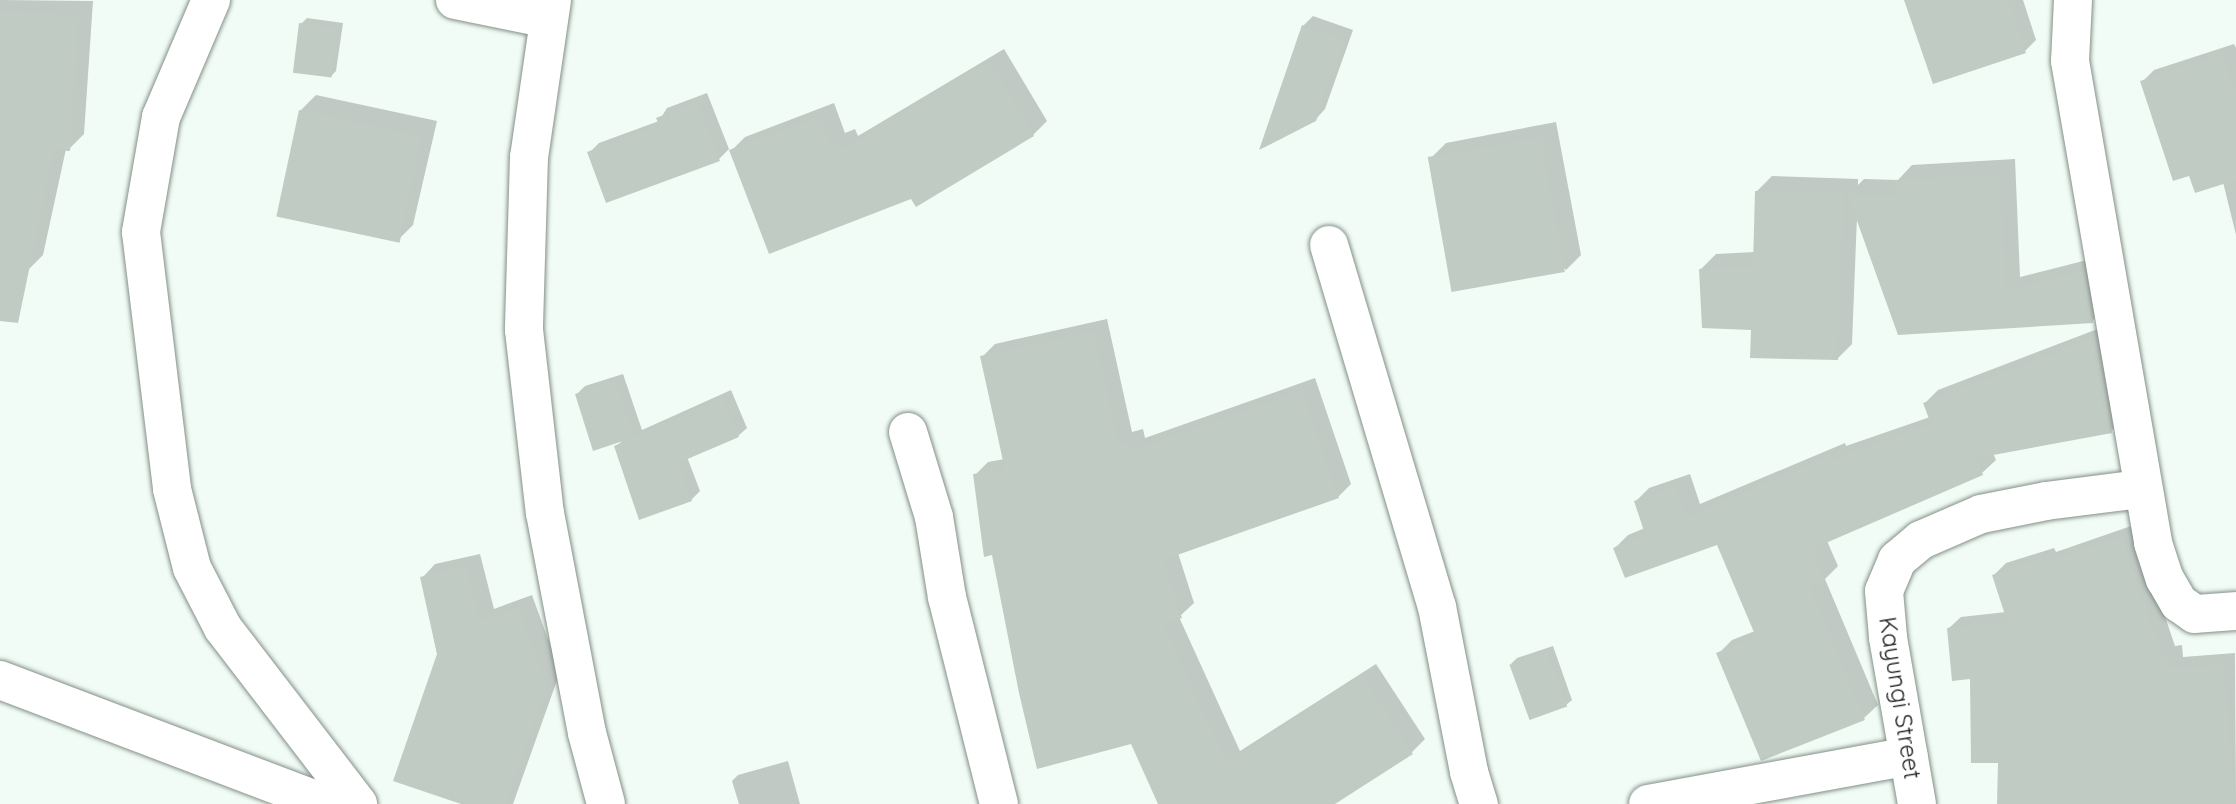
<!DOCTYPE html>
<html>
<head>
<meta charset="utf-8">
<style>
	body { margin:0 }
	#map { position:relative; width:2236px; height:804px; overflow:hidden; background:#f0fcf5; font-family:Quicksand,sans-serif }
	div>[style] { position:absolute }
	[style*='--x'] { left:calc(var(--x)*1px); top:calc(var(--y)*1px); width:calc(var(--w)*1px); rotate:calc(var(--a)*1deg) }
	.shadow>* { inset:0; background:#0003 }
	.building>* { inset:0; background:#c0cbc4; transform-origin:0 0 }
	.roads { filter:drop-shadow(0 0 2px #848f88) drop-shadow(0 0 2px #848f88) }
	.street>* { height:38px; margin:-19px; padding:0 19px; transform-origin:19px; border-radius:19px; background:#fff }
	span { translate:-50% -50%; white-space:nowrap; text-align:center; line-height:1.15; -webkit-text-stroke:5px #fff; paint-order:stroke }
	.street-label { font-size:24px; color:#252926 }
</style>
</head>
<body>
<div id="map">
	<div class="shadow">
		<i style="clip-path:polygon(0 0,93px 1px,84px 134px,69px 149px,66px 149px,43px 255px,28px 270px,0 264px)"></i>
		<i style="clip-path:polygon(1907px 0,2023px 0,2036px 40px,2025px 51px)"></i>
		<i style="clip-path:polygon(1313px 16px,1353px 30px,1325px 109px,1315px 120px,1303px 26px)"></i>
		<i style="clip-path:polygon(307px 18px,343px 23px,336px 71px,331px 76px,301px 24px)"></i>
		<i style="clip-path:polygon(2234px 44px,2236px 48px,2236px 235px,2223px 182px,2190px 174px,2142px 82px,2154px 70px)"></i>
		<i style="clip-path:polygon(1004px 49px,1047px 121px,1033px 135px,916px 204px,912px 197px,731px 151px,745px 137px,834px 103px,845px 133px,855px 129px,858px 136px)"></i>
		<i style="clip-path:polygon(707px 93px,729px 149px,719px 159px,589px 153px,599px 143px,659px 121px,667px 108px)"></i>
		<i style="clip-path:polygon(316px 95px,437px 121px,413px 225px,397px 241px,300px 111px)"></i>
		<i style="clip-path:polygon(1556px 122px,1581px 255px,1566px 270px,1430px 159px,1446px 143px)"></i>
		<i style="clip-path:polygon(2015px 159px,2020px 277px,2099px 257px,2107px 306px,2092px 321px,1899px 333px,1857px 216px,1852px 344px,1838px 358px,1753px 328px,1701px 269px,1716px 254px,1755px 252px,1757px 191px,1772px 176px,1858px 179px,1858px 185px,1864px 179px,1898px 180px,1912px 165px)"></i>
		<i style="clip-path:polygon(1107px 319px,1132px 432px,1143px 429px,1145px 438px,1315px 378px,1351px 484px,1338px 497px,1178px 553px,1194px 603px,1179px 617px,1240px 751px,1376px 664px,1425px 739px,1412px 752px,1331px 804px,1160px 804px,1132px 742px,994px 553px,975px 475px,988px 462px,1005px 459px,982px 357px,995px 344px)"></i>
		<i style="clip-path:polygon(2108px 325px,2124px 418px,2111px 431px,1993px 453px,1996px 460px,1982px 473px,1827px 541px,1838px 566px,1825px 579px,1878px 705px,1864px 718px,1762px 759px,1718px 654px,1732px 640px,1755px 631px,1718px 543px,1615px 548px,1628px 535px,1645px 528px,1636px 501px,1649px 488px,1690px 474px,1700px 504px,1845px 443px,1846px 446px,1930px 417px,1925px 403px,1938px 390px)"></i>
		<i style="clip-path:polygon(623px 374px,642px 430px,731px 390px,747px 428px,738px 436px,687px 457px,700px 491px,691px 500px,616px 447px,624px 439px,577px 394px,585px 386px)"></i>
		<i style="clip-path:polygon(2134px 525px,2175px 646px,2182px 645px,2183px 657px,2235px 653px,2236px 804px,1999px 804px,2000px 761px,1972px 677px,1948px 629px,1961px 617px,2006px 612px,1994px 575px,2006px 563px,2054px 548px,2056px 552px)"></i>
		<i style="clip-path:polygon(480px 554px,494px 609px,532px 595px,560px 672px,513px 804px,467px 804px,422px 578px,435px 564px)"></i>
		<i style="clip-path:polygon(1553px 646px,1572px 700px,1566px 705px,1511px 664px,1517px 658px)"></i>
		<i style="clip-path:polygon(788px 761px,800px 804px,739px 804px,732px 781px,738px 775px)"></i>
	</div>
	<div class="building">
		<i style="clip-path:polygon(1904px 0,2008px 0,2026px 53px,1933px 84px)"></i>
		<i style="clip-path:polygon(0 11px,79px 15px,70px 151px,54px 150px,18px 323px,0 321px)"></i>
		<i style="left:299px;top:23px;width:39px;height:50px;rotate:7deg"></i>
		<i style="clip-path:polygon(1302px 25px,1344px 40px,1316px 121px,1259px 150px)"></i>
		<i style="clip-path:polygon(2223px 54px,2236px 93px,2236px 180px,2195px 193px,2189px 176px,2173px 181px,2140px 81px)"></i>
		<i style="clip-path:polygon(990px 61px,1034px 136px,916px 207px,911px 199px,769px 254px,729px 150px,820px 116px,831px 145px,841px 141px,844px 149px)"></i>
		<i style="clip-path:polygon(697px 102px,720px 161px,606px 203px,587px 152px,659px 125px,656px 118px)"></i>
		<i style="left:299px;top:110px;width:126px;height:109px;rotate:12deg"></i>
		<i style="left:1541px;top:137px;width:137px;height:115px;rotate:80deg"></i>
		<i style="clip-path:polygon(2000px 174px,2006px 291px,2084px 271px,2093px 323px,1898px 335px,1847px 193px,1896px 195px,1895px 180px)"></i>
		<i style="clip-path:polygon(1755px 191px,1844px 193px,1838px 360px,1750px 358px,1751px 330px,1702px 328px,1699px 269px,1753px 265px)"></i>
		<i style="clip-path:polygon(1094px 331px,1119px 444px,1130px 441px,1132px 450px,1302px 390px,1339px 498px,1163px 560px,1182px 618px,1163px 624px,1227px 763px,1362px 675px,1413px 754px,1335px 804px,1158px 804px,1131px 744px,1037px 769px,1019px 693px,992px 555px,984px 557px,973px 474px,1005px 470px,980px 356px)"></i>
		<i style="clip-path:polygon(2095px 337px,2112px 433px,1977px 458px,1983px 475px,1812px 549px,1825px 581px,1810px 587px,1865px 720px,1761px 761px,1716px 653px,1756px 637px,1717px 545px,1625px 578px,1613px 548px,1645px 534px,1634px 501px,1676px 486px,1687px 517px,1831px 455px,1832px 459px,1931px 424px,1923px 403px)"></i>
		<i style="clip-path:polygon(615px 381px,634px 437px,722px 397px,739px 437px,678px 463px,692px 501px,639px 520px,614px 446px,632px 438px,593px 451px,575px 394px)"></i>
		<i style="clip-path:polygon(2122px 536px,2163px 657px,2170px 656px,2171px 668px,2224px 664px,2235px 804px,1997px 804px,1998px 763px,1971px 763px,1970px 679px,1952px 681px,1947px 628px,2007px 621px,1992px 575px,2042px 558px,2044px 563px)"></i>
		<i style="clip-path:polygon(467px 566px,480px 621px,518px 607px,547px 687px,506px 804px,461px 804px,393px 781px,437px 654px,420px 577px)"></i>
		<i style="left:1547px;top:651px;width:59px;height:40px;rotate:70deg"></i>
	</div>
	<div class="roads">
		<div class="street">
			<i style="--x:211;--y:0;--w:127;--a:113.1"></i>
			<i style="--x:161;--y:117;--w:117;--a:99.9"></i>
			<i style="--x:141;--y:232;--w:259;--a:83.1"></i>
			<i style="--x:172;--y:489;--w:81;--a:75.8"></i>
			<i style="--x:192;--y:568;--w:68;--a:62.7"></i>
			<i style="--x:223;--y:628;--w:222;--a:52.5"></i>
			<i style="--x:455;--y:0;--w:95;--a:11.5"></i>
			<i style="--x:552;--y:0;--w:159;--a:98.3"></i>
			<i style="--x:529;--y:157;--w:173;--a:91.7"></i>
			<i style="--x:524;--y:330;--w:184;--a:83.5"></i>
			<i style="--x:545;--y:513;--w:224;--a:79.2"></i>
			<i style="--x:587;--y:733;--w:73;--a:75"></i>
			<i style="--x:2073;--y:0;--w:61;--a:92.8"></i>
			<i style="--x:2070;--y:61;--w:489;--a:80.2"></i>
			<i style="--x:2153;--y:543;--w:38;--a:72"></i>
			<i style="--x:2165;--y:579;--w:28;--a:60"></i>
			<i style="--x:2179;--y:603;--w:19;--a:35"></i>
			<i style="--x:2195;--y:614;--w:41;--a:-4.2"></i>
			<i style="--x:1329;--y:245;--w:378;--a:73.4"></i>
			<i style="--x:1437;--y:607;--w:168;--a:79"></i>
			<i style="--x:1469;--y:772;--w:34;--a:73"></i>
			<i style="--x:908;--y:432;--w:89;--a:73"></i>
			<i style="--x:934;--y:517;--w:81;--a:80.8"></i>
			<i style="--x:947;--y:597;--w:213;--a:75.9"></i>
			<i style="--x:0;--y:680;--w:350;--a:20.8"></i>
			<i style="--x:1648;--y:804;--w:265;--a:-10.4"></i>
			<i style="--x:1917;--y:804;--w:169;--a:-99.9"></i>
			<i style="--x:1888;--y:637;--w:46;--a:-95"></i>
			<i style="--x:1884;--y:591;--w:34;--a:-67"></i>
			<i style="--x:1897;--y:560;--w:31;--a:-40"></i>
			<i style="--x:1921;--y:540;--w:65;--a:-23.4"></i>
			<i style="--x:1981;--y:514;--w:66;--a:-11.3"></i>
			<i style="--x:2046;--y:501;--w:96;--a:-7.2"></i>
		</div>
	</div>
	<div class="street-label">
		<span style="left:1900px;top:698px;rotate:81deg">Kayungi Street</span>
	</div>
</div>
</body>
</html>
